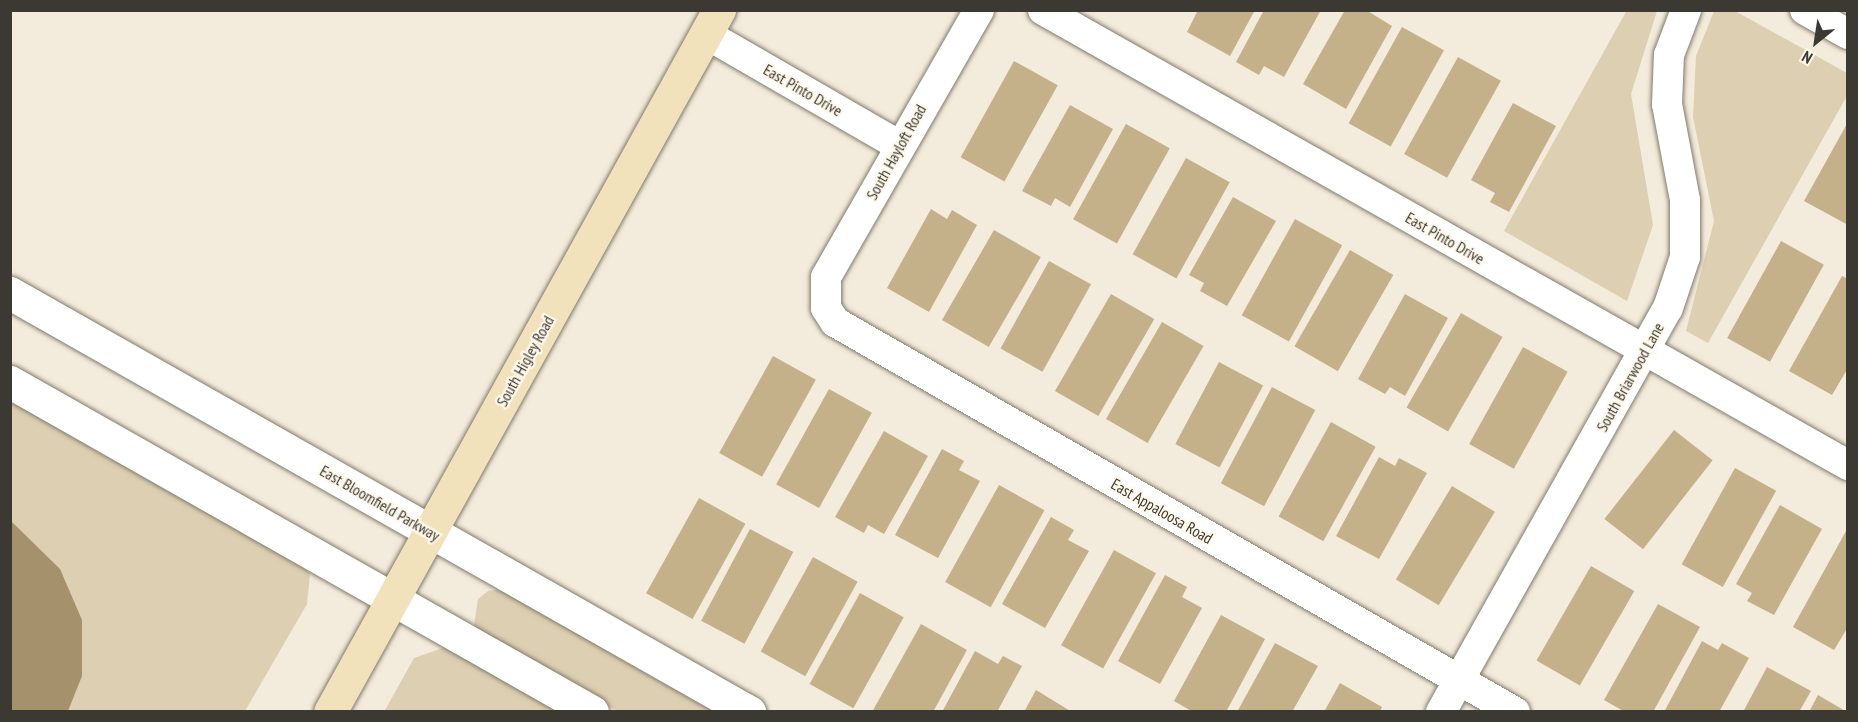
<!DOCTYPE html>
<html>
<head>
<meta charset="utf-8">
<style>
	body { margin:0 }
	#map { position:relative; width:1858px; height:722px; overflow:hidden; background:#f3ebdb; font-family:"PT Sans Narrow",sans-serif }
	div>[style] { position:absolute }
	[style*='--x'] { left:calc(var(--x)*1px); top:calc(var(--y)*1px); width:calc(var(--w)*1px); rotate:calc(var(--a)*1deg) }
	.green>* { inset:0; background:#ddcfb2 }
	.water>* { inset:0; background:#a5916b }
	.building>* { inset:0; background:#c5b189; transform-origin:0 0 }
	.roads { filter:drop-shadow(0 0 2px #827b6c) drop-shadow(0 0 2px #827b6c) }
	.minor>* { height:30px; margin:-15px; padding:0 15px; transform-origin:15px; border-radius:15px; background:#fff }
	.tertiary>* { height:33px; margin:-16.5px; padding:0 16.5px; transform-origin:16.5px; border-radius:16.5px; background:#fff }
	.secondary>* { height:33px; margin:-16.5px; padding:0 16.5px; transform-origin:16.5px; border-radius:16.5px; background:#f1e2bc }
	span { translate:-50% -50%; white-space:nowrap; text-align:center; line-height:1.15; -webkit-text-stroke:4.5px #fff8eb; paint-order:stroke }
	.street-label { font-size:16px; color:#3c3933 }
	.frame { position:absolute; inset:0; border:12px solid #3c3933; pointer-events:none }
	.north { position:absolute; left:1786px; top:12px; width:60px; height:60px; -webkit-text-stroke:4px #fff8eb; paint-order:stroke; rotate:210deg; font-size:16px; font-weight:700; line-height:24px; text-align:center; color:#3c3933 }
	.north::after { content:''; display:block; margin:auto; width:21px; height:27px; background:#3c3933; clip-path:polygon(50% 0,100% 100%,50% 72%,0 100%) }
</style>
</head>
<body>
<div id="map">
	<div class="green">
		<i style="clip-path:polygon(1627px 10px,1657px 11px,1631px 94px,1653px 225px,1627px 301px,1504px 231px)"></i>
		<i style="clip-path:polygon(1714px 11px,1735px 11px,1847px 73px,1848px 94px,1708px 343px,1686px 331px,1714px 221px,1693px 117px,1696px 56px)"></i>
		<i style="clip-path:polygon(10px 398px,295px 559px,310px 574px,307px 604px,245px 711px,11px 711px)"></i>
		<i style="clip-path:polygon(508px 588px,725px 711px,617px 711px,484px 636px,474px 625px,478px 599px,488px 591px)"></i>
		<i style="clip-path:polygon(446px 647px,562px 712px,384px 712px,414px 658px)"></i>
	</div>
	<div class="water">
		<i style="clip-path:polygon(11px 521px,60px 569px,82px 620px,82px 676px,68px 711px,11px 711px)"></i>
	</div>
	<div class="building">
		<i style="clip-path:polygon(1198px 10px,1255px 10px,1230px 56px,1187px 32px)"></i>
		<i style="clip-path:polygon(1264px 10px,1321px 10px,1284px 77px,1264px 66px,1259px 75px,1236px 62px)"></i>
		<i style="clip-path:polygon(1345px 10px,1366px 10px,1392px 26px,1346px 109px,1303px 84px)"></i>
		<i style="left:1402px;top:27px;width:48px;height:110px;rotate:29deg"></i>
		<i style="left:1458px;top:57px;width:49px;height:111px;rotate:29deg"></i>
		<i style="left:1014px;top:61px;width:50px;height:110px;rotate:29deg"></i>
		<i style="clip-path:polygon(1513px 103px,1556px 126px,1509px 212px,1490px 202px,1495px 193px,1471px 180px)"></i>
		<i style="clip-path:polygon(1070px 105px,1113px 129px,1070px 207px,1055px 198px,1051px 206px,1022px 191px)"></i>
		<i style="clip-path:polygon(1848px 122px,1848px 225px,1804px 201px)"></i>
		<i style="left:1126px;top:124px;width:50px;height:109px;rotate:29deg"></i>
		<i style="left:1186px;top:158px;width:50px;height:110px;rotate:29deg"></i>
		<i style="clip-path:polygon(1233px 197px,1276px 221px,1227px 306px,1200px 291px,1204px 283px,1189px 275px)"></i>
		<i style="clip-path:polygon(931px 209px,947px 219px,952px 210px,977px 225px,929px 312px,887px 288px)"></i>
		<i style="left:1295px;top:219px;width:54px;height:110px;rotate:29deg"></i>
		<i style="left:994px;top:230px;width:54px;height:104px;rotate:30deg"></i>
		<i style="left:1781px;top:241px;width:49px;height:111px;rotate:29deg"></i>
		<i style="left:1350px;top:250px;width:50px;height:111px;rotate:30deg"></i>
		<i style="left:1049px;top:261px;width:48px;height:100px;rotate:29deg"></i>
		<i style="clip-path:polygon(1842px 276px,1848px 279px,1848px 368px,1832px 395px,1789px 371px)"></i>
		<i style="left:1111px;top:294px;width:50px;height:112px;rotate:30deg"></i>
		<i style="clip-path:polygon(1405px 294px,1448px 318px,1405px 396px,1390px 387px,1385px 394px,1358px 379px)"></i>
		<i style="left:1461px;top:313px;width:48px;height:109px;rotate:30deg"></i>
		<i style="left:1162px;top:322px;width:48px;height:112px;rotate:30deg"></i>
		<i style="left:1523px;top:347px;width:51px;height:111px;rotate:29deg"></i>
		<i style="left:773px;top:356px;width:49px;height:111px;rotate:29deg"></i>
		<i style="left:1219px;top:362px;width:50px;height:93px;rotate:28deg"></i>
		<i style="left:1272px;top:387px;width:49px;height:109px;rotate:28deg"></i>
		<i style="left:829px;top:389px;width:49px;height:109px;rotate:29deg"></i>
		<i style="left:1331px;top:422px;width:51px;height:108px;rotate:29deg"></i>
		<i style="left:1674px;top:430px;width:49px;height:113px;rotate:38deg"></i>
		<i style="clip-path:polygon(884px 431px,928px 456px,884px 534px,868px 525px,864px 533px,835px 517px)"></i>
		<i style="clip-path:polygon(942px 449px,964px 461px,959px 470px,980px 481px,938px 558px,895px 535px)"></i>
		<i style="clip-path:polygon(1379px 457px,1395px 466px,1399px 458px,1427px 473px,1379px 559px,1336px 536px)"></i>
		<i style="left:1735px;top:468px;width:47px;height:110px;rotate:29deg"></i>
		<i style="left:999px;top:485px;width:52px;height:111px;rotate:29deg"></i>
		<i style="left:1452px;top:486px;width:50px;height:109px;rotate:31deg"></i>
		<i style="left:699px;top:498px;width:53px;height:109px;rotate:29deg"></i>
		<i style="clip-path:polygon(1780px 505px,1822px 529px,1774px 615px,1747px 601px,1752px 593px,1736px 584px)"></i>
		<i style="clip-path:polygon(1051px 517px,1074px 530px,1068px 540px,1089px 551px,1045px 628px,1002px 604px)"></i>
		<i style="left:750px;top:529px;width:49px;height:104px;rotate:28deg"></i>
		<i style="clip-path:polygon(1846px 531px,1848px 627px,1834px 650px,1793px 627px)"></i>
		<i style="left:1114px;top:550px;width:48px;height:109px;rotate:29deg"></i>
		<i style="left:813px;top:557px;width:51px;height:108px;rotate:29deg"></i>
		<i style="left:1591px;top:566px;width:50px;height:109px;rotate:30deg"></i>
		<i style="clip-path:polygon(1165px 575px,1187px 587px,1182px 597px,1202px 608px,1160px 684px,1118px 661px)"></i>
		<i style="left:860px;top:593px;width:50px;height:104px;rotate:29deg"></i>
		<i style="clip-path:polygon(1658px 604px,1700px 627px,1653px 712px,1625px 712px,1604px 700px)"></i>
		<i style="clip-path:polygon(1221px 615px,1265px 639px,1226px 712px,1193px 712px,1174px 701px)"></i>
		<i style="clip-path:polygon(921px 624px,967px 650px,933px 712px,872px 712px)"></i>
		<i style="clip-path:polygon(1702px 641px,1718px 650px,1722px 643px,1749px 658px,1719px 712px,1664px 712px)"></i>
		<i style="clip-path:polygon(1275px 643px,1318px 666px,1292px 712px,1237px 712px)"></i>
		<i style="clip-path:polygon(975px 651px,998px 664px,1003px 656px,1022px 666px,997px 712px,942px 712px)"></i>
		<i style="clip-path:polygon(1767px 667px,1811px 691px,1799px 712px,1743px 712px)"></i>
		<i style="clip-path:polygon(1340px 683px,1382px 707px,1380px 712px,1324px 712px)"></i>
		<i style="clip-path:polygon(1036px 690px,1072px 712px,1024px 712px)"></i>
		<i style="clip-path:polygon(1818px 695px,1847px 712px,1809px 712px)"></i>
	</div>
	<div class="roads">
		<div class="minor">
			<i style="--x:979;--y:10;--w:308;--a:119.8"></i>
			<i style="--x:826;--y:277;--w:31;--a:90"></i>
			<i style="--x:826;--y:308;--w:17;--a:57"></i>
			<i style="--x:835;--y:322;--w:784;--a:29.84"></i>
			<i style="--x:1043;--y:10;--w:925;--a:29.48"></i>
			<i style="--x:1805;--y:10;--w:49;--a:29.2"></i>
			<i style="--x:706;--y:34;--w:224;--a:30"></i>
			<i style="--x:1441;--y:712;--w:463;--a:-60.7"></i>
			<i style="--x:1668;--y:308;--w:54;--a:-71.6"></i>
			<i style="--x:1685;--y:257;--w:57;--a:-90"></i>
			<i style="--x:1685;--y:200;--w:98;--a:-100.6"></i>
			<i style="--x:1667;--y:104;--w:49;--a:-87.7"></i>
			<i style="--x:1669;--y:55;--w:48;--a:-69.3"></i>
		</div>
		<div class="tertiary">
			<i style="--x:10;--y:293;--w:850;--a:29.55"></i>
			<i style="--x:10;--y:382;--w:669;--a:29.55"></i>
		</div>
		<div class="secondary">
			<i style="--x:330;--y:712;--w:803;--a:-61.01"></i>
		</div>
	</div>
	<div class="street-label">
		<span style="left:803px;top:90px;rotate:30deg">East Pinto Drive</span>
		<span style="left:896px;top:152px;rotate:-61deg">South Hayloft Road</span>
		<span style="left:1445px;top:238px;rotate:30deg">East Pinto Drive</span>
		<span style="left:525px;top:361px;rotate:-61deg">South Higley Road</span>
		<span style="left:1630px;top:377px;rotate:-61deg">South Briarwood Lane</span>
		<span style="left:380px;top:503px;rotate:30deg">East Bloomfield Parkway</span>
		<span style="left:1162px;top:511px;rotate:30deg">East Appaloosa Road</span>
	</div>
	<div class="frame"></div>
	<div class="north">N</div>
</div>
</body>
</html>
